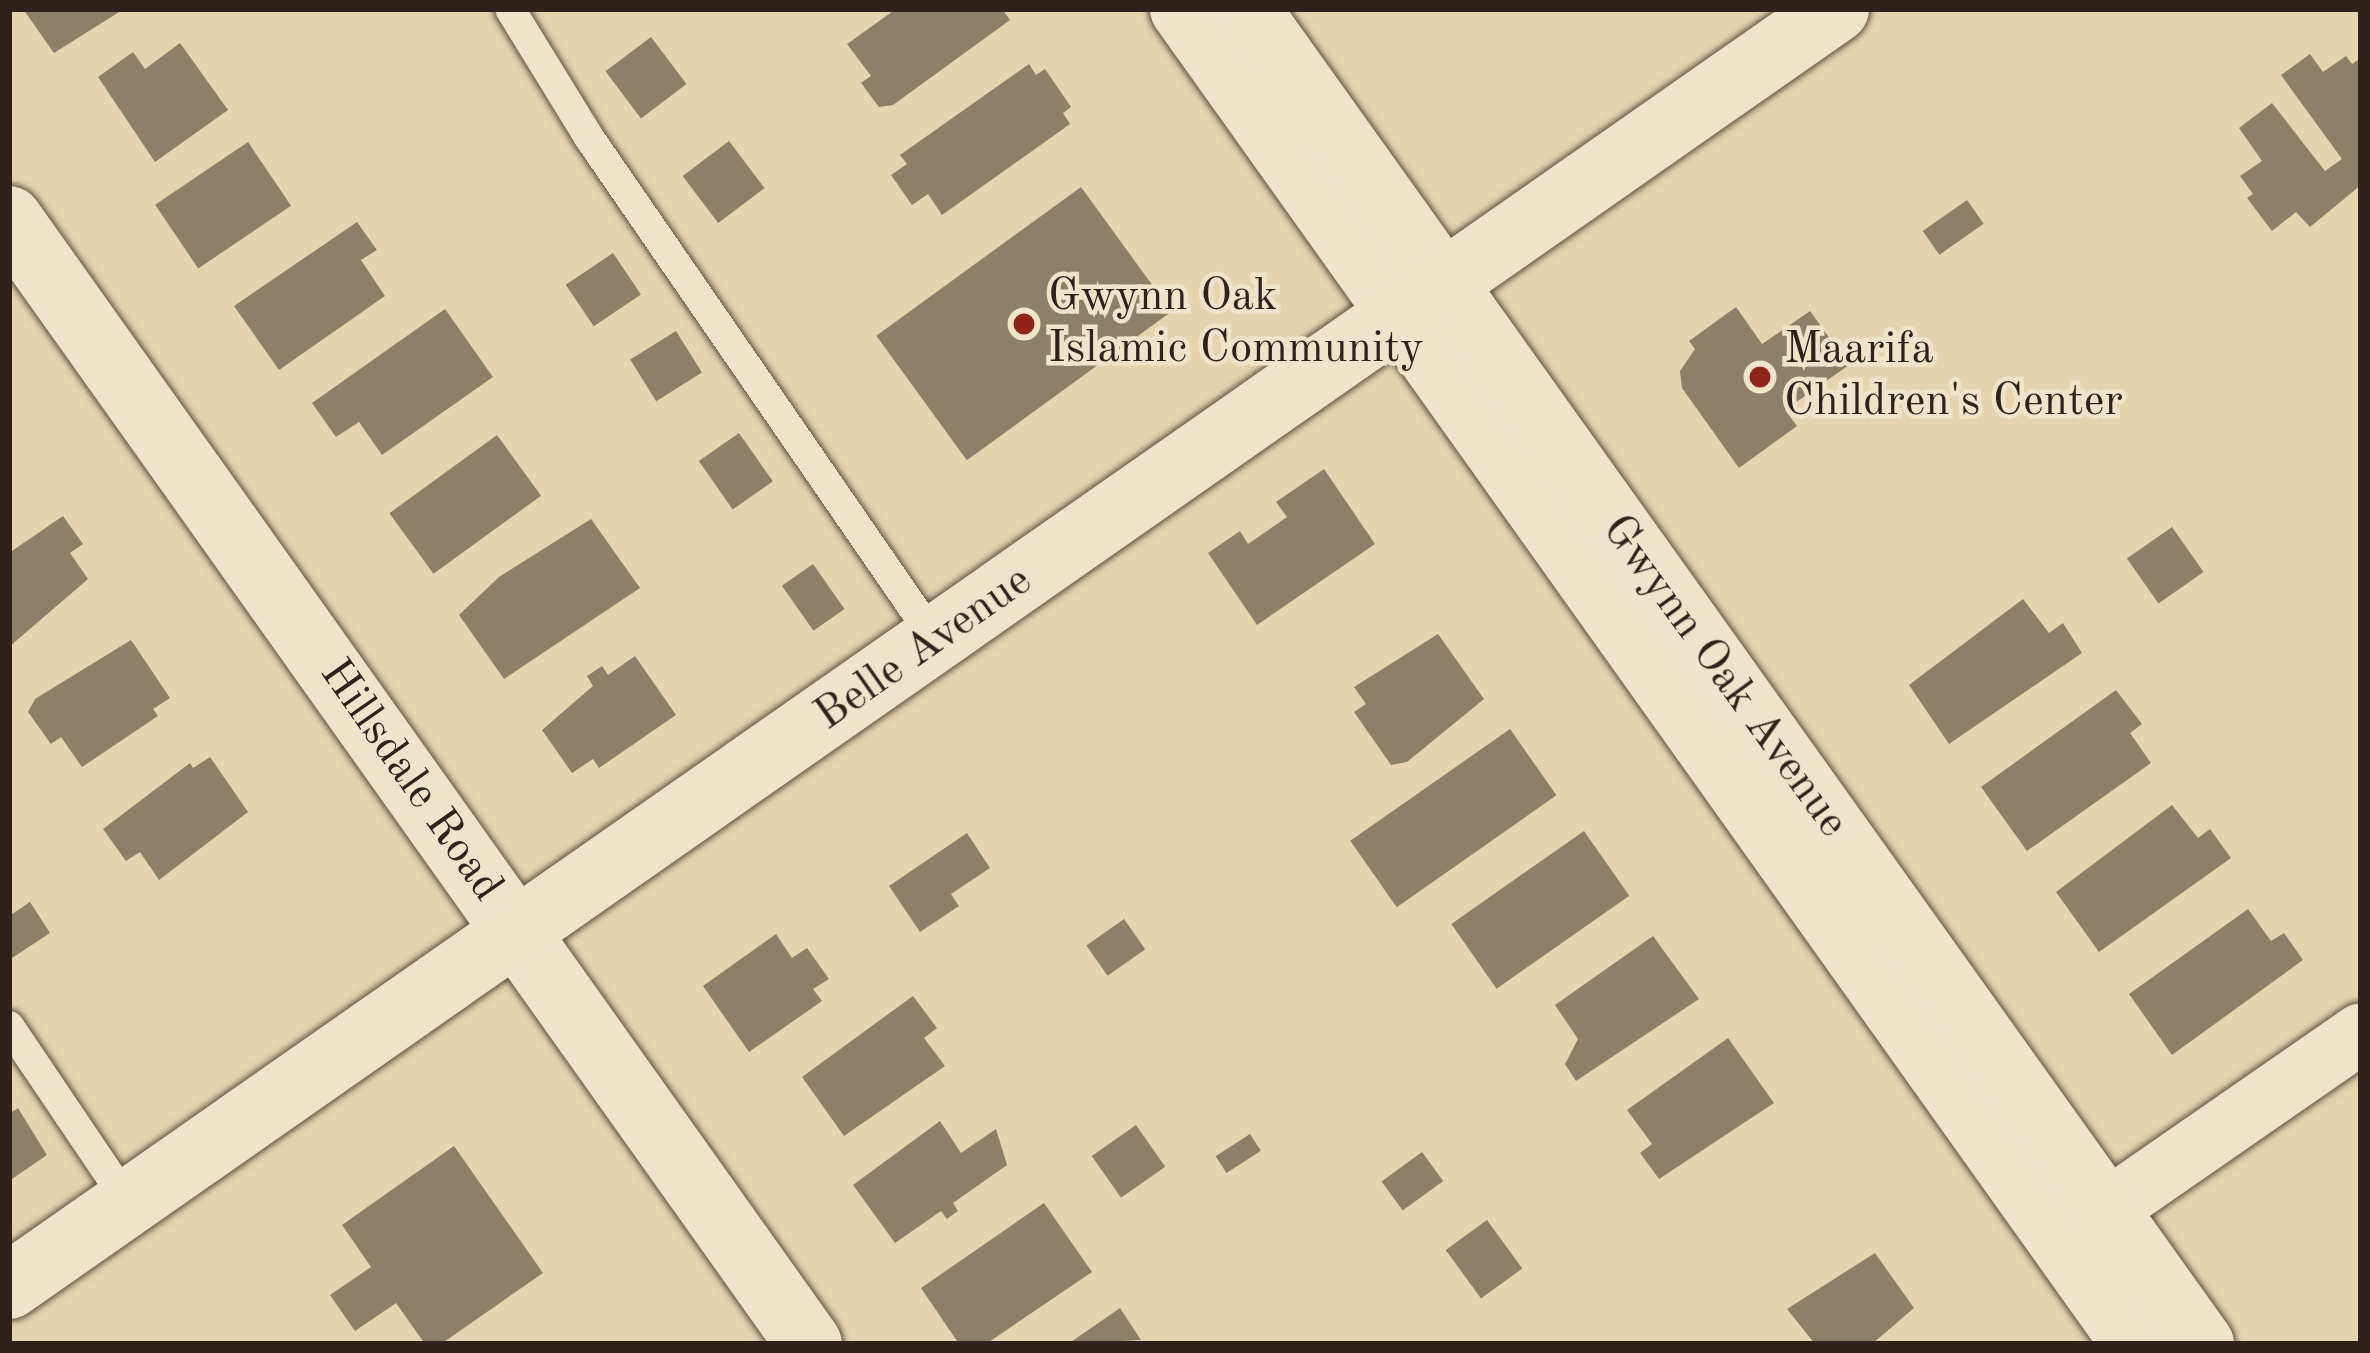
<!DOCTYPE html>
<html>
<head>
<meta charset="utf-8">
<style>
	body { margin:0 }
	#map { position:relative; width:2370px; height:1353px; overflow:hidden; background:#e6d4ae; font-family:"Old Standard TT",serif }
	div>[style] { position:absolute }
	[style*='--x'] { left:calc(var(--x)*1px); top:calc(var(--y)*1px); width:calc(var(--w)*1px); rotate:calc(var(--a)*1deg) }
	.building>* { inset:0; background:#8e7f68; transform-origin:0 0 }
	.roads { filter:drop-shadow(0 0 3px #5d4e41) drop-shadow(0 0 3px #5d4e41) }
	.lane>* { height:30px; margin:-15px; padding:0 15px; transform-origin:15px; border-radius:15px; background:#efe3ca }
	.street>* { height:60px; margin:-30px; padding:0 30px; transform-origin:30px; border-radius:30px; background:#efe3ca }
	.secondary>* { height:66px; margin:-33px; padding:0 33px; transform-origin:33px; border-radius:33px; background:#efe3ca }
	.dots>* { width:33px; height:33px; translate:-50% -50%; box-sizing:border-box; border:6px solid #efe3ca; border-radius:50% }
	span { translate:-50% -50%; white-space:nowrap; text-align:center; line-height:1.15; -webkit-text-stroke:9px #efe3ca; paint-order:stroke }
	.poi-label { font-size:45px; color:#2f221d }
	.left { translate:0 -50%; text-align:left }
	.street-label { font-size:45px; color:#2f221d }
	.frame { position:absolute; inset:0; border:12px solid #2f221d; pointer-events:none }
</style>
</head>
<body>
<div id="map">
	<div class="building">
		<i style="clip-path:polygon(23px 9px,124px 9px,54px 53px)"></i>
		<i style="clip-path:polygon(896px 9px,1002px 9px,1010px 20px,893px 105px,879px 107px,861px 83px,871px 76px,847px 44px)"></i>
		<i style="left:651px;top:37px;width:59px;height:57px;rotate:53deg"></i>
		<i style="clip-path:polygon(180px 43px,228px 110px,155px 162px,98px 77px,133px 52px,145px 69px)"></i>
		<i style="clip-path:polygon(2310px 54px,2323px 72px,2346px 56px,2352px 64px,2361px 58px,2361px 185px,2310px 227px,2296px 212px,2272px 231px,2247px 198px,2253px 194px,2240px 176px,2262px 161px,2239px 128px,2272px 103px,2325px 171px,2342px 159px,2281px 75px)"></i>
		<i style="clip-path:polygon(1029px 64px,1036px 75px,1045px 69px,1071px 107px,1063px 113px,1070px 124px,942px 215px,928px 194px,912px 205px,891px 175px,907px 164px,900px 155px)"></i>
		<i style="left:729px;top:141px;width:59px;height:58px;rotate:53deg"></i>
		<i style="left:248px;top:142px;width:77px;height:112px;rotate:56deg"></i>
		<i style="left:1081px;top:187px;width:154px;height:253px;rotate:54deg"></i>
		<i style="left:1967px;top:200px;width:29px;height:54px;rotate:55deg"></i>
		<i style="clip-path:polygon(357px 222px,377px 250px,361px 260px,385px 296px,279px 370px,234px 306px)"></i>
		<i style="left:613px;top:253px;width:50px;height:57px;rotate:56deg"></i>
		<i style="clip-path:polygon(1736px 307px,1762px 344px,1810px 311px,1849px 365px,1785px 410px,1797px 426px,1739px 468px,1682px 388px,1680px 371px,1695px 349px,1689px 341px)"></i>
		<i style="clip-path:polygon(445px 309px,493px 377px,382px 455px,359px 422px,336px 437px,312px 403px)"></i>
		<i style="left:676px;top:331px;width:49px;height:54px;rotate:58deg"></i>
		<i style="left:739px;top:433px;width:59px;height:49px;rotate:55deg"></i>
		<i style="left:497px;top:435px;width:75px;height:133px;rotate:54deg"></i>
		<i style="clip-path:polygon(1324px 469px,1375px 544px,1257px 625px,1208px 553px,1240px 531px,1248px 544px,1287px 517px,1276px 502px)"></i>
		<i style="clip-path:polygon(63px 516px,83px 544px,70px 553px,88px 579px,9px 647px,9px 553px)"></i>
		<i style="clip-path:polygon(591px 519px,640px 588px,504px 679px,459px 615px,499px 577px)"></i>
		<i style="left:2172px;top:527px;width:55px;height:55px;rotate:55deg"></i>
		<i style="left:813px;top:564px;width:55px;height:38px;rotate:55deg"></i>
		<i style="clip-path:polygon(2023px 599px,2049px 633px,2063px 623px,2082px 653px,1949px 744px,1909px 685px)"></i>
		<i style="clip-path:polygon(1438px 634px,1484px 699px,1407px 762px,1391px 765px,1354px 712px,1366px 704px,1354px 687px)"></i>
		<i style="clip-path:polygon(131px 640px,170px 698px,153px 709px,158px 716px,82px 767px,61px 737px,51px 744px,28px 712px,35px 699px)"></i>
		<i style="clip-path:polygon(635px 656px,676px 715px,599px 768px,593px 759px,572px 773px,542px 730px,593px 686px,587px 676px,602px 666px,608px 675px)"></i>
		<i style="clip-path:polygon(2116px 690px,2142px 724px,2130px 733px,2151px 763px,2027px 851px,1981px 787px)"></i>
		<i style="left:1510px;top:729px;width:81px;height:195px;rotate:55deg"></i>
		<i style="clip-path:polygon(210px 757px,248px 812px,159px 880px,140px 852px,126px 861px,103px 829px,190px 763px,193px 768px)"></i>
		<i style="clip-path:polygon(2172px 805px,2198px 838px,2210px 829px,2231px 858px,2099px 952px,2056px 892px)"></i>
		<i style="left:1584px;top:831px;width:79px;height:162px;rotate:55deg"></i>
		<i style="clip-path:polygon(967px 833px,990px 868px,951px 894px,959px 906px,920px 932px,889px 886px)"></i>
		<i style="clip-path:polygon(30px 902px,50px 933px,9px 960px,9px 916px)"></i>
		<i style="clip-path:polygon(2248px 909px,2271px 941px,2284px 933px,2303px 960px,2172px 1055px,2129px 994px)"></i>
		<i style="left:1124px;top:919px;width:37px;height:46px;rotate:55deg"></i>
		<i style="clip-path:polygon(776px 934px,792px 958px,807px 948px,829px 979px,813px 989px,822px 1001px,749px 1052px,703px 986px)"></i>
		<i style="clip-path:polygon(1653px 936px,1699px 999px,1576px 1081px,1565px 1064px,1578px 1039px,1555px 1005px)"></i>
		<i style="clip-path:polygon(913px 996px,937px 1028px,924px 1038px,945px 1066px,844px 1136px,802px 1077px)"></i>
		<i style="clip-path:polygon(1728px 1038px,1774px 1103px,1659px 1179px,1640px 1153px,1652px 1144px,1627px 1110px)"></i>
		<i style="clip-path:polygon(18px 1108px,47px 1155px,9px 1181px,9px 1114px)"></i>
		<i style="clip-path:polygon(940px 1121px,961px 1153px,996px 1129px,1007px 1165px,953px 1203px,958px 1211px,947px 1219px,941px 1211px,895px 1243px,853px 1185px)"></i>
		<i style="left:1136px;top:1125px;width:51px;height:54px;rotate:55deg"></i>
		<i style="left:1250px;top:1134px;width:20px;height:41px;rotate:57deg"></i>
		<i style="clip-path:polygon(454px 1146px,543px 1273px,441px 1344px,425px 1344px,396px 1303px,355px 1331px,330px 1295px,371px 1267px,342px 1225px)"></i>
		<i style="left:1422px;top:1152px;width:36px;height:50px;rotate:54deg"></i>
		<i style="clip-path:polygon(1044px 1203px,1092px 1272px,986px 1344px,959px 1344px,921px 1288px)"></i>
		<i style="left:1487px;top:1220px;width:60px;height:51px;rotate:54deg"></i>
		<i style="clip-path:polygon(1875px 1253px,1914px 1308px,1872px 1344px,1815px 1344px,1787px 1309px)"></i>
		<i style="clip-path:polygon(1120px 1308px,1141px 1340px,1068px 1344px)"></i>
	</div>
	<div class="roads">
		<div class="lane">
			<i style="--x:510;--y:9;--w:149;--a:58.4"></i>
			<i style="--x:588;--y:136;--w:613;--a:55.43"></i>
			<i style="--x:9;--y:1026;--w:215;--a:56"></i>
		</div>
		<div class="street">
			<i style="--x:2064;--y:1239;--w:361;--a:-34.7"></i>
		</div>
		<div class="secondary">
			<i style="--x:1183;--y:9;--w:1640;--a:54.51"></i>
			<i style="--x:1247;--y:9;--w:1641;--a:54.45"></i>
			<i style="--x:9;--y:219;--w:1380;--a:54.58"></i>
			<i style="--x:9;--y:1286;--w:2229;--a:-34.95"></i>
		</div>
	</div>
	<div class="dots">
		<i style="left:1024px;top:324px;background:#8f2418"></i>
		<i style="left:1760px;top:377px;background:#8f2418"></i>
	</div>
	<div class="poi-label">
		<span class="left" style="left:1048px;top:324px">Gwynn Oak<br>Islamic Community</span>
		<span class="left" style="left:1784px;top:377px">Maarifa<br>Children's Center</span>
	</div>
	<div class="street-label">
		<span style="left:924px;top:649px;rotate:-35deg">Belle Avenue</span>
		<span style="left:1724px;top:677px;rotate:54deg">Gwynn Oak Avenue</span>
		<span style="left:410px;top:781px;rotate:55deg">Hillsdale Road</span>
	</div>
	<div class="frame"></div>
</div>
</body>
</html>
